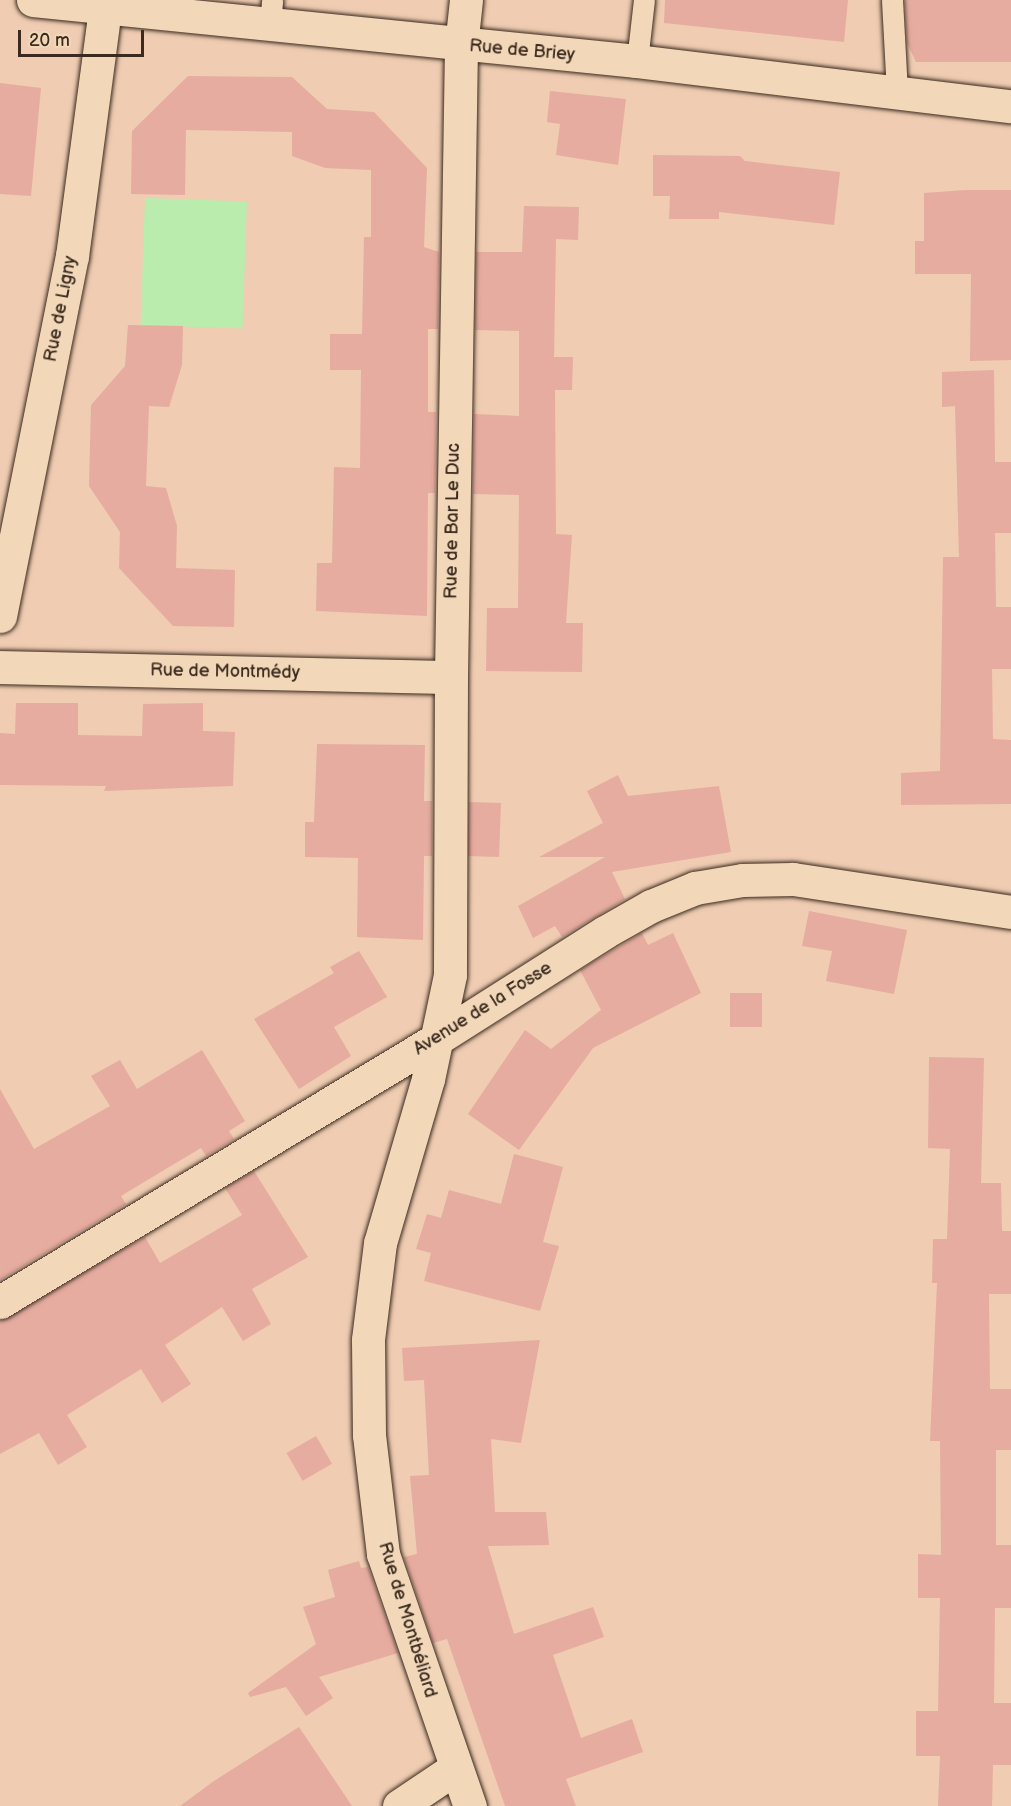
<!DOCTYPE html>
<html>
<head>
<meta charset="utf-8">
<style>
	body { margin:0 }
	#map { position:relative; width:1011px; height:1806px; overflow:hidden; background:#efccb2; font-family:"Balsamiq Sans",sans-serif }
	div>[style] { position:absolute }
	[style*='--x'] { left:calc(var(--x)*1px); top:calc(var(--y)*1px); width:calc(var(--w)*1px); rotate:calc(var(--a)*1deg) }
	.green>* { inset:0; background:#b9ecad; transform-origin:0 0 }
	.building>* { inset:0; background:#e6aca0; transform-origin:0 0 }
	.roads { filter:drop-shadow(0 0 2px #3b2a1e) drop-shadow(0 0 2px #3b2a1e) }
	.lane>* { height:21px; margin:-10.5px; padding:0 10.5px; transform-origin:10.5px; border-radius:10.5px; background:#f2d8b9 }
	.street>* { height:33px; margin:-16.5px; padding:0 16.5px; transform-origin:16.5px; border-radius:16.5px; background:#f2d8b9 }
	span { translate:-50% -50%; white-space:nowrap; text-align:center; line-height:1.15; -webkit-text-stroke:4.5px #f2d8b9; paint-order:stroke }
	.street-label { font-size:18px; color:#3b2a1e }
	.scale { position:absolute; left:18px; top:30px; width:126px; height:27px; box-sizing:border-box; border:3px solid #3b2a1e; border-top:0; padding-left:8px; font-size:18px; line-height:21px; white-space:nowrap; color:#3b2a1e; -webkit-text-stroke:4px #f2d8b9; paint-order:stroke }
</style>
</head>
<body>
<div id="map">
	<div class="green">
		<i style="left:145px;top:198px;width:102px;height:127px;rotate:2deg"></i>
	</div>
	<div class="building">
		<i style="clip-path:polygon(665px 0,848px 0,844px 42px,664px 23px)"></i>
		<i style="clip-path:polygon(905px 0,1011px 0,1011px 62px,916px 62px,907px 43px)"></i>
		<i style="clip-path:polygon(188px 76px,292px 77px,327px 109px,374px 112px,427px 168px,424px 247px,439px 252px,438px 329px,428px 329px,428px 412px,436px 412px,435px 493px,428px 493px,427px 616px,316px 611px,317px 563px,332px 563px,334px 467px,360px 468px,361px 370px,330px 370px,330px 334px,362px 334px,364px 237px,371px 237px,371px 170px,325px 168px,292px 156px,292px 132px,186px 130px,185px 195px,131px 194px,132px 131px)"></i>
		<i style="clip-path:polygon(0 83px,41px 88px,31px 196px,0 194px)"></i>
		<i style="clip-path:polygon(550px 91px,626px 99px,618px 165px,556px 155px,560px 124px,547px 122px)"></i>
		<i style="clip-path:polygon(653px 155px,740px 156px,745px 161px,840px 172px,834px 225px,719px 212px,719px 219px,669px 219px,670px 196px,653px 196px)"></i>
		<i style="clip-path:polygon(966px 190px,1011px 190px,1011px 360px,970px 361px,971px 274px,915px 274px,915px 241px,924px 241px,924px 193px)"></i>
		<i style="clip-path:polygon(524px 206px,579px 207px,578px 240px,556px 239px,554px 357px,573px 357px,572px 390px,555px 390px,556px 534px,572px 535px,566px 623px,583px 623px,582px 672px,486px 671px,487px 608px,518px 608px,519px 495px,473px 494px,474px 414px,519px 416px,519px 331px,475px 330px,476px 252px,522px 252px)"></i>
		<i style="clip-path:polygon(128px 325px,183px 326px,182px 365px,169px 407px,149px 406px,146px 486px,166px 488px,177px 526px,176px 568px,235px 570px,234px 627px,173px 626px,119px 568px,120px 532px,89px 486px,91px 405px,125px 366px)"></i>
		<i style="clip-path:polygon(994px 370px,995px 462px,1011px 462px,1011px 533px,995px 533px,996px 607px,1011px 607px,1011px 669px,992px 669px,993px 739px,1011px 740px,1011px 804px,901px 805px,901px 773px,940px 771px,943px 557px,959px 557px,955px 406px,942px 407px,942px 372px)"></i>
		<i style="clip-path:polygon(16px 703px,78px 703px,78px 735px,142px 736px,143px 704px,203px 703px,203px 731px,235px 732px,233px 786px,104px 791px,106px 786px,0 785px,0 733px,15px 734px)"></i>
		<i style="clip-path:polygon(317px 744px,425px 745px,424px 801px,432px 801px,432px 856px,424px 856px,423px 940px,357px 937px,358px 858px,305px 857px,305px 822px,314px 822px)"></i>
		<i style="clip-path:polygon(618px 775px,628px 796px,719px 786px,731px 852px,612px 872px,625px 899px,562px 937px,555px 926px,533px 938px,518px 906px,605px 857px,539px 857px,603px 823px,587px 791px)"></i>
		<i style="left:469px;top:802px;width:32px;height:54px;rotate:2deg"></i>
		<i style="clip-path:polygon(809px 911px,907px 930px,894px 994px,826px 981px,832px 951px,802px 946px)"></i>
		<i style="clip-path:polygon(642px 933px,648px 945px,673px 933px,701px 993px,593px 1048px,519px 1150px,468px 1114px,525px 1030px,551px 1049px,601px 1010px,580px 970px)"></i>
		<i style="clip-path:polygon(359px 951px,387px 997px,334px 1027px,351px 1056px,299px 1089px,254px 1019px,334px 973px,330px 967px)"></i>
		<i style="left:762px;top:993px;width:34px;height:32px;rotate:90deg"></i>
		<i style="clip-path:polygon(202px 1050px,245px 1121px,229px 1131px,234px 1139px,206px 1156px,201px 1148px,164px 1170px,121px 1196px,126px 1204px,0 1280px,0 1089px,34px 1149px,110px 1106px,91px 1076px,120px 1060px,137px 1089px)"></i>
		<i style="clip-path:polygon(929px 1057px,984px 1058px,981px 1183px,1001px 1183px,1002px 1231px,1011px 1231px,1011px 1294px,989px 1294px,990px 1389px,1011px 1389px,1011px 1450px,996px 1450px,996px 1545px,1011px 1545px,1011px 1608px,995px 1608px,994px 1703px,1011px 1703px,1011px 1765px,993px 1765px,992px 1806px,938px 1806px,940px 1756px,916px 1756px,916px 1711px,938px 1711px,940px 1598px,918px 1598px,918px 1554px,941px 1555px,940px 1441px,930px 1441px,937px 1283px,932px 1283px,933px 1239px,947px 1239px,950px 1149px,928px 1148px)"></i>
		<i style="clip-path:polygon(514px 1154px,563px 1167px,543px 1242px,559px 1246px,540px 1311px,424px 1281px,431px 1253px,416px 1249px,427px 1214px,441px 1218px,449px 1190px,501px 1204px)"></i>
		<i style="clip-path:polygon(254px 1171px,308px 1257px,252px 1289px,271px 1324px,243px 1341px,222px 1307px,165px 1345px,191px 1384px,162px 1403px,141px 1369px,67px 1415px,87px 1447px,58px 1465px,39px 1433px,0 1454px,0 1321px,145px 1237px,160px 1263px,242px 1215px,225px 1188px)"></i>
		<i style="clip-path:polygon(540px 1340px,521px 1443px,491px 1439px,495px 1512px,546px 1512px,549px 1545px,488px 1546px,514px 1634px,593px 1607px,604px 1637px,553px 1655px,581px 1738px,632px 1719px,643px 1752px,566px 1779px,576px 1806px,505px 1806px,447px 1639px,433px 1643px,404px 1557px,417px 1554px,410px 1476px,429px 1475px,424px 1380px,404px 1381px,402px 1348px)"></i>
		<i style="left:316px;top:1436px;width:32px;height:34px;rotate:60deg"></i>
		<i style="clip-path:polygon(359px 1561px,361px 1568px,368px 1567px,398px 1653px,319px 1677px,333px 1698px,306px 1716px,286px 1687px,250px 1697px,248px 1693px,316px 1644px,303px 1607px,335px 1597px,328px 1570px)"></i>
		<i style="clip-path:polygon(299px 1727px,352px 1806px,180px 1806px,214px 1781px)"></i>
	</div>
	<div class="roads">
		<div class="lane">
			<i style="--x:892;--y:0;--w:93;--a:86.9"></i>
			<i style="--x:270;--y:25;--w:25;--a:-85"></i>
			<i style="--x:637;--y:61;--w:61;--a:-83.5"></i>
		</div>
		<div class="street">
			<i style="--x:33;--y:0;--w:607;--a:5.77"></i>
			<i style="--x:637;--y:61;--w:377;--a:6.9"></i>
			<i style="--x:466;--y:0;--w:46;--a:96.2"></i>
			<i style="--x:461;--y:46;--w:631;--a:90.91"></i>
			<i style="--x:451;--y:677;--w:298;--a:90.2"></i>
			<i style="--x:450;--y:975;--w:106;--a:101.9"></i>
			<i style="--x:428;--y:1079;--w:171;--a:106.3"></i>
			<i style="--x:380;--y:1243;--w:98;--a:97.1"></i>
			<i style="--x:368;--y:1340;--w:95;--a:89.4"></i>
			<i style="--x:369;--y:1435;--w:120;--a:83.3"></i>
			<i style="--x:383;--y:1554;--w:267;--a:71"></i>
			<i style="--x:0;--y:616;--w:367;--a:-78.7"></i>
			<i style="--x:72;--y:256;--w:258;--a:-82.4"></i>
			<i style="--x:0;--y:667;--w:451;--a:1.3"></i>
			<i style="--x:0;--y:1302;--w:508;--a:-31.06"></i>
			<i style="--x:435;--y:1040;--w:201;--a:-32.4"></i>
			<i style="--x:605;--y:932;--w:53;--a:-29.5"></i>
			<i style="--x:651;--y:906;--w:48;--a:-22.2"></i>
			<i style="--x:695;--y:888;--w:48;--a:-9.7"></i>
			<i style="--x:742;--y:880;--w:51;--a:-1.1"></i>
			<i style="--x:793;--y:879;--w:220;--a:8.6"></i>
			<i style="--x:399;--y:1806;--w:66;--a:-33.9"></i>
		</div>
	</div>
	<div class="street-label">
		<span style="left:522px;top:51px;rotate:5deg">Rue de Briey</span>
		<span style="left:61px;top:309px;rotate:-79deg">Rue de Ligny</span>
		<span style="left:453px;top:521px;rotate:-89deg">Rue de Bar Le Duc</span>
		<span style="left:225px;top:672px;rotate:1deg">Rue de Montmédy</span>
		<span style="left:483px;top:1009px;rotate:-32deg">Avenue de la Fosse</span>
		<span style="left:407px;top:1620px;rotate:73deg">Rue de Montbéliard</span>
	</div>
	<div class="scale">20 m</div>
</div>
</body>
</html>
